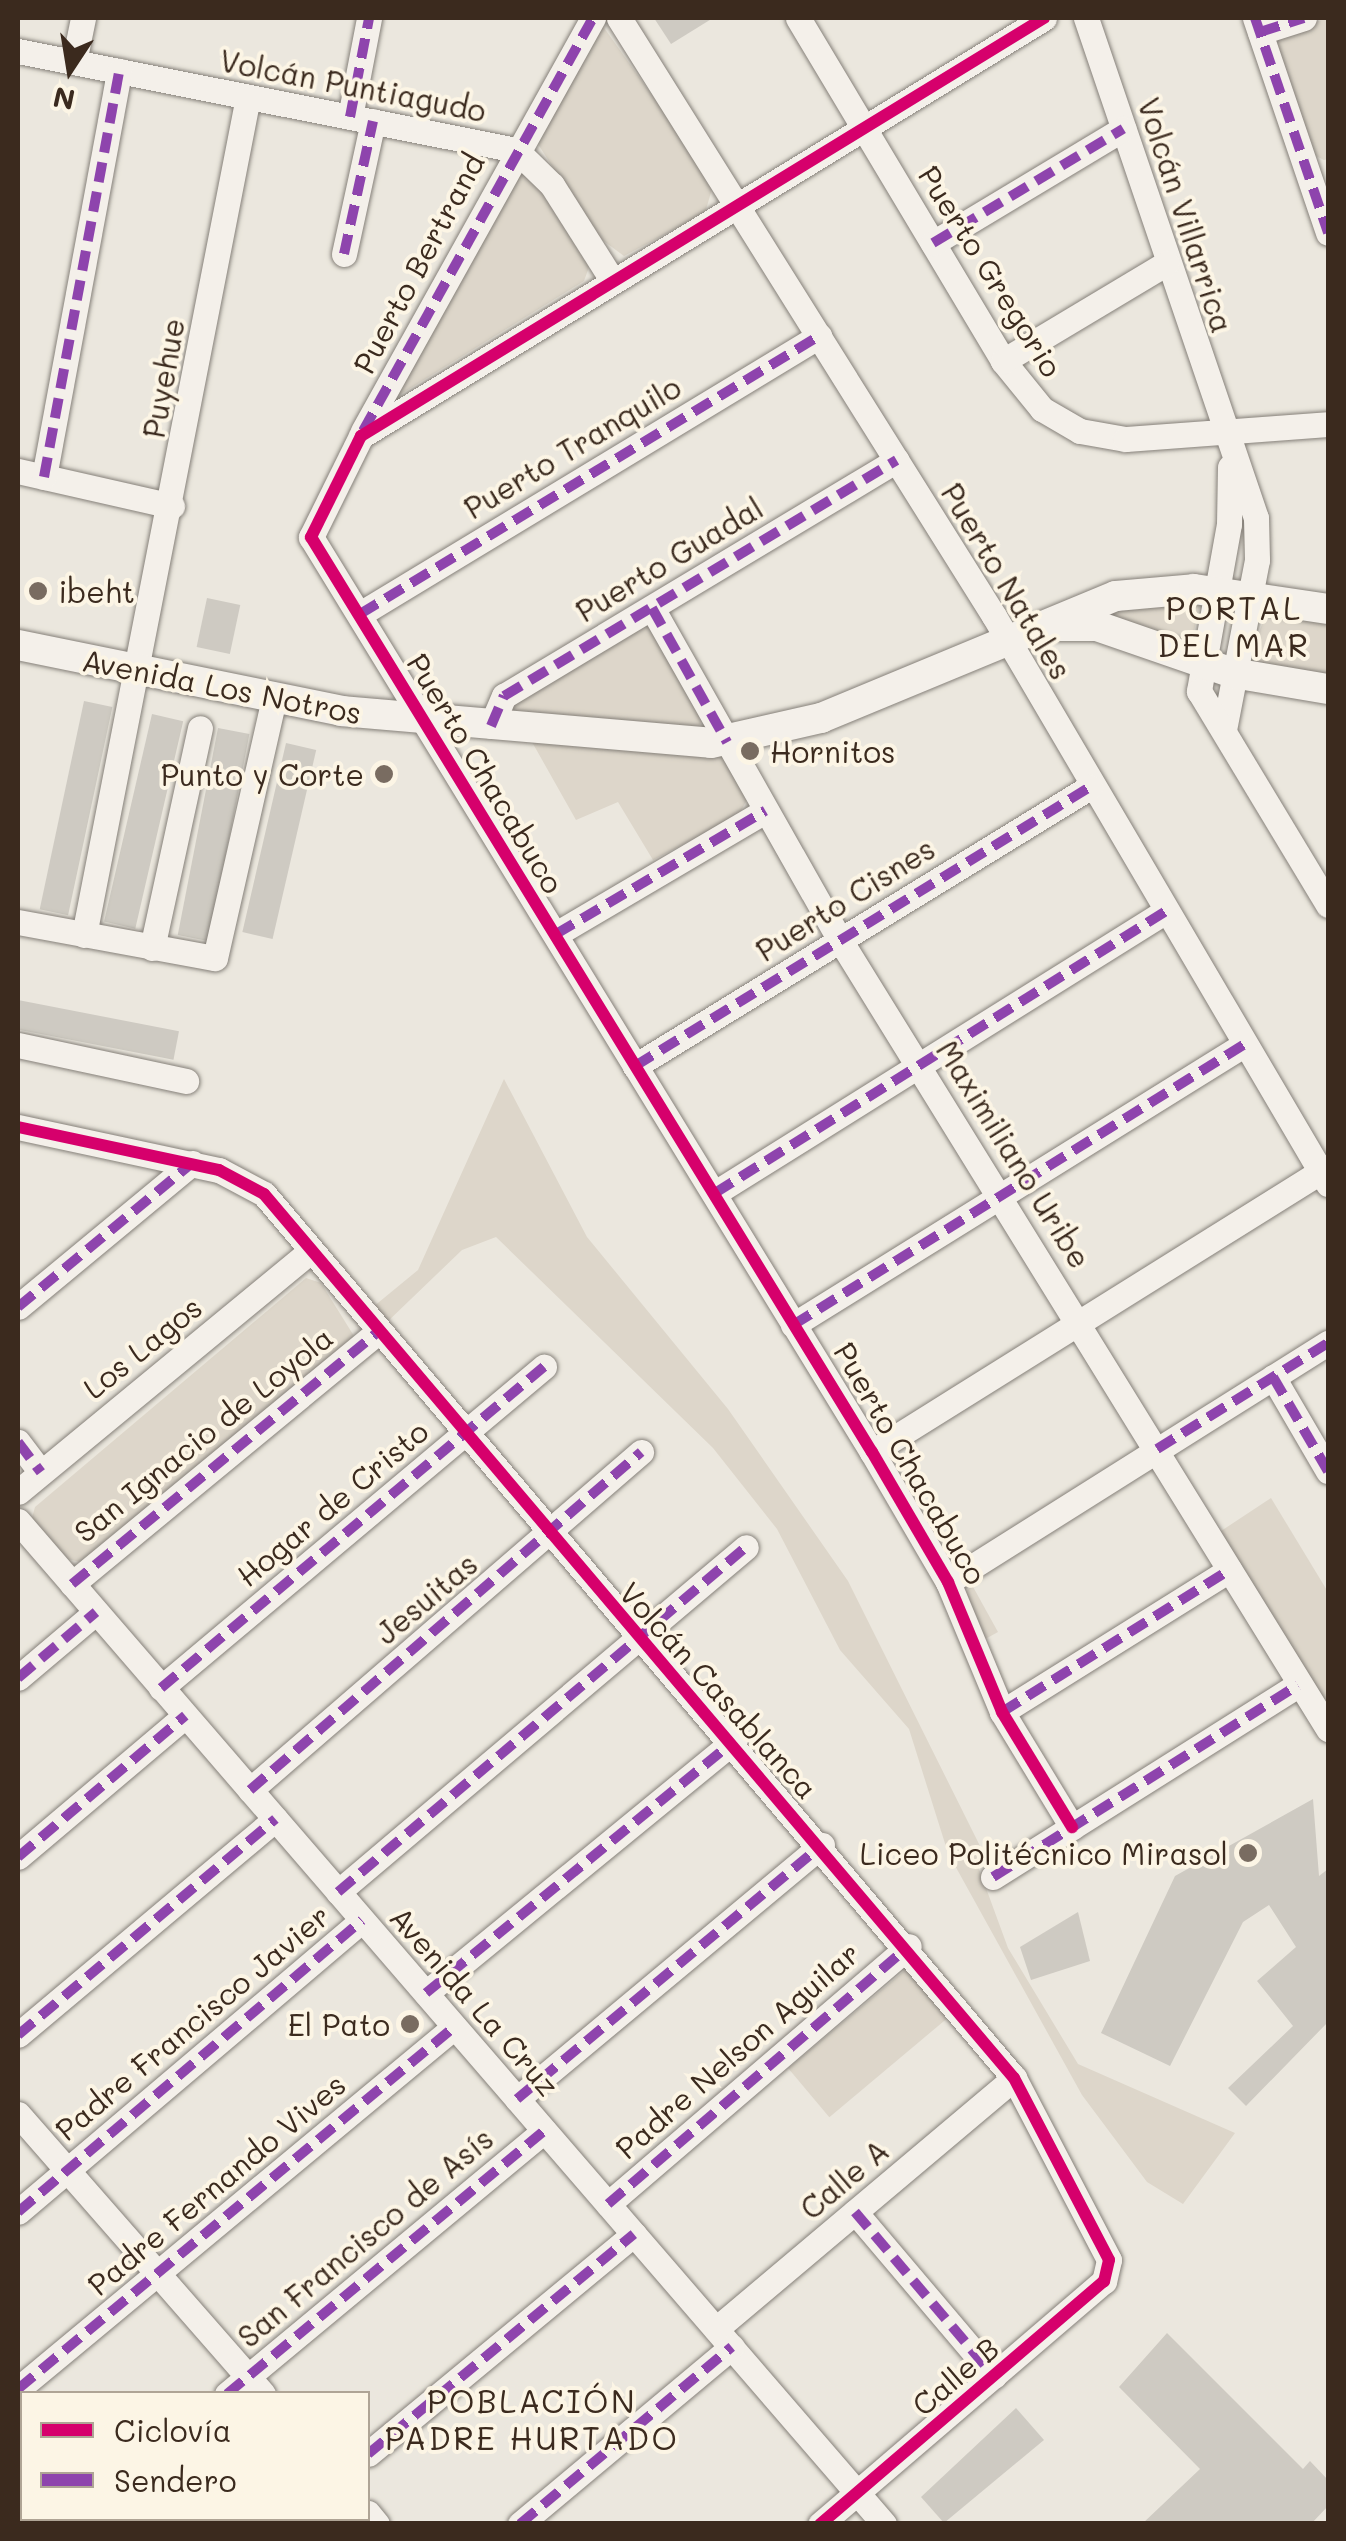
<!DOCTYPE html>
<html>
<head>
<meta charset="utf-8">
<style>
	body { margin:0 }
	#map { position:relative; width:1346px; height:2541px; overflow:hidden; background:#ebe7de; font-family:Mali,sans-serif }
	div>[style] { position:absolute }
	[style*='--x'] { left:calc(var(--x)*1px); top:calc(var(--y)*1px); width:calc(var(--w)*1px); rotate:calc(var(--a)*1deg) }
	.green>* { inset:0; background:#ddd6ca; transform-origin:0 0 }
	.building>* { inset:0; background:#cecac2; transform-origin:0 0 }
	.roads { filter:drop-shadow(0 0 2px #858079) drop-shadow(0 0 2px #858079) }
	.minor>* { height:25px; margin:-12.5px; padding:0 12.5px; transform-origin:12.5px; border-radius:12.5px; background:#f4f0ea }
	.major>* { height:30px; margin:-15px; padding:0 15px; transform-origin:15px; border-radius:15px; background:#f4f0ea }
	.quiet>* { height:10px; margin-top:-5px; transform-origin:0; background:repeating-linear-gradient(90deg,#8e44ad 0 20px,transparent 0 30px) }
	.cycleway>* { height:12px; margin:-6px; padding:0 6px; transform-origin:6px; border-radius:6px; background:#d6006c }
	.dots>* { width:28px; height:28px; translate:-50% -50%; box-sizing:border-box; border:5px solid #fcf5e5; border-radius:50% }
	span { translate:-50% -50%; white-space:nowrap; text-align:center; line-height:1.15; -webkit-text-stroke:8px #fcf5e5; paint-order:stroke }
	.street-label { font-size:30px; color:#3b2a1e }
	.poi-label { font-size:30px; color:#3b2a1e }
	.left { translate:0 -50%; text-align:left }
	.right { translate:-100% -50%; text-align:right }
	.neighbourhood-label { font-size:32px; color:#3b2a1e; letter-spacing:2.5px }
	.frame { position:absolute; inset:0; border:20px solid #3b2a1e; pointer-events:none }
	.legend { position:absolute; left:20px; top:2391px; width:350px; height:130px; box-sizing:border-box; background:#fcf5e5; border:2px solid #afa495; margin:0; padding:12px 18px; list-style:none; font-size:30px; color:#3b2a1e }
	.legend li { display:flex; align-items:center; gap:20px; height:50px }
	.legend b { width:50px; border:2px solid #afa495 }
	.north { position:absolute; left:20px; top:20px; width:100px; height:100px; -webkit-text-stroke:8px #fcf5e5; paint-order:stroke; rotate:192deg; font-size:28px; font-weight:700; line-height:40px; text-align:center; color:#3b2a1e }
	.north::after { content:''; display:block; margin:auto; width:35px; height:45px; background:#3b2a1e; clip-path:polygon(50% 0,100% 100%,50% 72%,0 100%) }
</style>
</head>
<body>
<div id="map">
	<div class="green">
		<i style="clip-path:polygon(1328px 18px,1328px 159px,1324px 160px,1312px 154px,1275px 45px,1280px 33px)"></i>
		<i style="clip-path:polygon(602px 25px,714px 182px,705px 213px,624px 256px,597px 236px,536px 141px)"></i>
		<i style="clip-path:polygon(528px 170px,589px 267px,584px 281px,393px 399px,517px 172px)"></i>
		<i style="clip-path:polygon(1200px 604px,1191px 645px,1081px 611px)"></i>
		<i style="clip-path:polygon(1266px 612px,1328px 621px,1328px 680px,1249px 663px)"></i>
		<i style="clip-path:polygon(646px 623px,706px 713px,697px 730px,510px 719px,507px 707px)"></i>
		<i style="clip-path:polygon(532px 742px,720px 754px,748px 798px,738px 816px,653px 860px,618px 802px,576px 820px)"></i>
		<i style="clip-path:polygon(504px 1079px,587px 1237px,728px 1409px,848px 1581px,980px 1846px,979px 1869px,1008px 1948px,1078px 2064px,1235px 2133px,1183px 2204px,1147px 2182px,1082px 2095px,948px 1853px,909px 1729px,840px 1650px,777px 1529px,713px 1448px,496px 1237px,462px 1250px,385px 1324px,373px 1307px,418px 1270px)"></i>
		<i style="clip-path:polygon(306px 1278px,321px 1283px,354px 1336px,85px 1563px,62px 1558px,32px 1518px,35px 1507px)"></i>
		<i style="clip-path:polygon(1271px 1498px,1328px 1592px,1328px 1713px,1218px 1533px)"></i>
		<i style="clip-path:polygon(972px 1585px,998px 1632px,978px 1643px,965px 1593px)"></i>
		<i style="left:910px;top:1966px;width:64px;height:159px;rotate:50deg"></i>
	</div>
	<div class="building">
		<i style="clip-path:polygon(654px 18px,713px 18px,671px 44px)"></i>
		<i style="left:207px;top:598px;width:34px;height:50px;rotate:12deg"></i>
		<i style="left:84px;top:701px;width:29px;height:213px;rotate:12deg"></i>
		<i style="left:152px;top:714px;width:32px;height:213px;rotate:13deg"></i>
		<i style="left:218px;top:728px;width:32px;height:211px;rotate:11deg"></i>
		<i style="left:286px;top:743px;width:31px;height:194px;rotate:13deg"></i>
		<i style="left:18px;top:1000px;width:164px;height:29px;rotate:11deg"></i>
		<i style="clip-path:polygon(1313px 1799px,1319px 1876px,1328px 1869px,1328px 2022px,1246px 2106px,1228px 2088px,1293px 2026px,1257px 1981px,1296px 1947px,1269px 1905px,1243px 1922px,1170px 2066px,1101px 2033px,1175px 1876px)"></i>
		<i style="clip-path:polygon(1078px 1912px,1090px 1961px,1031px 1980px,1020px 1947px)"></i>
		<i style="clip-path:polygon(1167px 2333px,1303px 2469px,1310px 2461px,1328px 2480px,1328px 2506px,1311px 2524px,1142px 2524px,1200px 2469px,1119px 2387px)"></i>
		<i style="clip-path:polygon(1016px 2408px,1044px 2440px,944px 2523px,921px 2497px)"></i>
	</div>
	<div class="roads">
		<div class="minor">
			<i style="--x:619;--y:18;--w:706;--a:57.91"></i>
			<i style="--x:994;--y:616;--w:659;--a:59.54"></i>
			<i style="--x:798;--y:18;--w:400;--a:59.1"></i>
			<i style="--x:1003;--y:361;--w:62;--a:50.9"></i>
			<i style="--x:1042;--y:409;--w:44;--a:30.1"></i>
			<i style="--x:1080;--y:431;--w:46;--a:10.1"></i>
			<i style="--x:1125;--y:439;--w:204;--a:-4.2"></i>
			<i style="--x:1044;--y:18;--w:801;--a:148.53"></i>
			<i style="--x:361;--y:436;--w:113;--a:116.3"></i>
			<i style="--x:311;--y:537;--w:1073;--a:58.49"></i>
			<i style="--x:872;--y:1452;--w:151;--a:59.7"></i>
			<i style="--x:948;--y:1582;--w:141;--a:67.4"></i>
			<i style="--x:1002;--y:1712;--w:135;--a:58.7"></i>
			<i style="--x:1086;--y:18;--w:528;--a:71.22"></i>
			<i style="--x:1256;--y:518;--w:42;--a:88.6"></i>
			<i style="--x:1257;--y:560;--w:173;--a:101"></i>
			<i style="--x:1255;--y:18;--w:227;--a:71.2"></i>
			<i style="--x:1260;--y:32;--w:46;--a:-17.7"></i>
			<i style="--x:18;--y:51;--w:508;--a:11.24"></i>
			<i style="--x:516;--y:150;--w:50;--a:44.2"></i>
			<i style="--x:552;--y:185;--w:112;--a:57.7"></i>
			<i style="--x:74;--y:62;--w:45;--a:-78.4"></i>
			<i style="--x:350;--y:117;--w:101;--a:-79.1"></i>
			<i style="--x:933;--y:243;--w:222;--a:-31"></i>
			<i style="--x:344;--y:254;--w:136;--a:-77.7"></i>
			<i style="--x:1003;--y:361;--w:191;--a:-30.9"></i>
			<i style="--x:363;--y:431;--w:473;--a:-60.9"></i>
			<i style="--x:1230;--y:467;--w:57;--a:91"></i>
			<i style="--x:1229;--y:524;--w:170;--a:100.2"></i>
			<i style="--x:1199;--y:691;--w:250;--a:58.9"></i>
			<i style="--x:18;--y:471;--w:158;--a:12.8"></i>
			<i style="--x:44;--y:477;--w:413;--a:-79.5"></i>
			<i style="--x:652;--y:608;--w:382;--a:60.5"></i>
			<i style="--x:840;--y:940;--w:928;--a:58.26"></i>
			<i style="--x:360;--y:614;--w:537;--a:-31.2"></i>
			<i style="--x:491;--y:726;--w:33;--a:-67"></i>
			<i style="--x:504;--y:696;--w:458;--a:-31"></i>
			<i style="--x:18;--y:922;--w:200;--a:10.4"></i>
			<i style="--x:215;--y:958;--w:267;--a:-77.2"></i>
			<i style="--x:556;--y:934;--w:243;--a:-30.5"></i>
			<i style="--x:84;--y:935;--w:854;--a:-78.93"></i>
			<i style="--x:152;--y:948;--w:225;--a:-77.7"></i>
			<i style="--x:18;--y:1045;--w:172;--a:12.1"></i>
			<i style="--x:635;--y:1066;--w:534;--a:-31.52"></i>
			<i style="--x:18;--y:1127;--w:206;--a:12.1"></i>
			<i style="--x:219;--y:1170;--w:51;--a:28.1"></i>
			<i style="--x:264;--y:1194;--w:1159;--a:49.69"></i>
			<i style="--x:1014;--y:2078;--w:205;--a:62.4"></i>
			<i style="--x:1109;--y:2260;--w:22;--a:103"></i>
			<i style="--x:1104;--y:2281;--w:374;--a:139.4"></i>
			<i style="--x:715;--y:1193;--w:532;--a:-32.02"></i>
			<i style="--x:18;--y:1307;--w:226;--a:-39.6"></i>
			<i style="--x:793;--y:1325;--w:532;--a:-31.87"></i>
			<i style="--x:1273;--y:1377;--w:109;--a:59.7"></i>
			<i style="--x:18;--y:1442;--w:38;--a:53"></i>
			<i style="--x:872;--y:1452;--w:538;--a:-32.01"></i>
			<i style="--x:18;--y:1492;--w:376;--a:-39.5"></i>
			<i style="--x:18;--y:1521;--w:1325;--a:49.19"></i>
			<i style="--x:948;--y:1582;--w:449;--a:-32.2"></i>
			<i style="--x:72;--y:1584;--w:393;--a:-39.5"></i>
			<i style="--x:18;--y:1678;--w:102;--a:-40.2"></i>
			<i style="--x:161;--y:1688;--w:500;--a:-40"></i>
			<i style="--x:1002;--y:1712;--w:268;--a:-32"></i>
			<i style="--x:250;--y:1790;--w:517;--a:-40.84"></i>
			<i style="--x:18;--y:1857;--w:219;--a:-40.2"></i>
			<i style="--x:993;--y:1877;--w:360;--a:-32.2"></i>
			<i style="--x:338;--y:1892;--w:534;--a:-40.22"></i>
			<i style="--x:426;--y:1993;--w:399;--a:-39.3"></i>
			<i style="--x:18;--y:2035;--w:336;--a:-40"></i>
			<i style="--x:517;--y:2099;--w:397;--a:-39.8"></i>
			<i style="--x:18;--y:2114;--w:372;--a:48.8"></i>
			<i style="--x:608;--y:2204;--w:396;--a:-40.6"></i>
			<i style="--x:18;--y:2212;--w:451;--a:-40.3"></i>
			<i style="--x:855;--y:2212;--w:215;--a:49.7"></i>
			<i style="--x:716;--y:2329;--w:390;--a:-40.1"></i>
			<i style="--x:18;--y:2389;--w:567;--a:-39.7"></i>
			<i style="--x:227;--y:2394;--w:412;--a:-39.7"></i>
			<i style="--x:368;--y:2454;--w:345;--a:-39.6"></i>
			<i style="--x:368;--y:2513;--w:14;--a:51"></i>
			<i style="--x:71;--y:2524;--w:8;--a:-45"></i>
			<i style="--x:286;--y:2524;--w:8;--a:-45"></i>
			<i style="--x:520;--y:2524;--w:276;--a:-39.9"></i>
		</div>
		<div class="major">
			<i style="--x:1052;--y:626;--w:45;--a:0"></i>
			<i style="--x:1097;--y:626;--w:144;--a:19.1"></i>
			<i style="--x:1233;--y:673;--w:96;--a:9.6"></i>
			<i style="--x:18;--y:645;--w:330;--a:11.5"></i>
			<i style="--x:341;--y:711;--w:371;--a:4.9"></i>
			<i style="--x:711;--y:743;--w:113;--a:-12.8"></i>
			<i style="--x:821;--y:718;--w:319;--a:-22.5"></i>
			<i style="--x:1116;--y:596;--w:78;--a:-5.1"></i>
			<i style="--x:1194;--y:589;--w:135;--a:8.5"></i>
		</div>
	</div>
	<div class="quiet">
		<i style="--x:1255;--y:18;--w:227;--a:71.2"></i>
		<i style="--x:1260;--y:32;--w:46;--a:-17.7"></i>
		<i style="--x:350;--y:117;--w:101;--a:-79.1"></i>
		<i style="--x:933;--y:243;--w:222;--a:-31"></i>
		<i style="--x:344;--y:254;--w:136;--a:-77.7"></i>
		<i style="--x:363;--y:431;--w:473;--a:-60.9"></i>
		<i style="--x:44;--y:477;--w:413;--a:-79.5"></i>
		<i style="--x:652;--y:608;--w:154;--a:60.8"></i>
		<i style="--x:360;--y:614;--w:537;--a:-31.2"></i>
		<i style="--x:491;--y:726;--w:33;--a:-67"></i>
		<i style="--x:504;--y:696;--w:458;--a:-31"></i>
		<i style="--x:556;--y:934;--w:243;--a:-30.5"></i>
		<i style="--x:635;--y:1066;--w:534;--a:-31.52"></i>
		<i style="--x:715;--y:1193;--w:532;--a:-32.02"></i>
		<i style="--x:18;--y:1307;--w:226;--a:-39.6"></i>
		<i style="--x:793;--y:1325;--w:532;--a:-31.87"></i>
		<i style="--x:1273;--y:1377;--w:109;--a:59.7"></i>
		<i style="--x:18;--y:1442;--w:38;--a:53"></i>
		<i style="--x:1157;--y:1449;--w:201;--a:-31.8"></i>
		<i style="--x:72;--y:1584;--w:393;--a:-39.5"></i>
		<i style="--x:18;--y:1678;--w:102;--a:-40.2"></i>
		<i style="--x:161;--y:1688;--w:500;--a:-40"></i>
		<i style="--x:1002;--y:1712;--w:268;--a:-32"></i>
		<i style="--x:250;--y:1790;--w:517;--a:-40.84"></i>
		<i style="--x:18;--y:1857;--w:219;--a:-40.2"></i>
		<i style="--x:993;--y:1877;--w:360;--a:-32.2"></i>
		<i style="--x:338;--y:1892;--w:534;--a:-40.22"></i>
		<i style="--x:426;--y:1993;--w:399;--a:-39.3"></i>
		<i style="--x:18;--y:2035;--w:336;--a:-40"></i>
		<i style="--x:517;--y:2099;--w:397;--a:-39.8"></i>
		<i style="--x:608;--y:2204;--w:396;--a:-40.6"></i>
		<i style="--x:18;--y:2212;--w:451;--a:-40.3"></i>
		<i style="--x:855;--y:2212;--w:215;--a:49.7"></i>
		<i style="--x:18;--y:2389;--w:567;--a:-39.7"></i>
		<i style="--x:227;--y:2394;--w:412;--a:-39.7"></i>
		<i style="--x:368;--y:2454;--w:345;--a:-39.6"></i>
		<i style="--x:71;--y:2524;--w:8;--a:-45"></i>
		<i style="--x:286;--y:2524;--w:8;--a:-45"></i>
		<i style="--x:520;--y:2524;--w:276;--a:-39.9"></i>
	</div>
	<div class="cycleway">
		<i style="--x:1044;--y:18;--w:801;--a:148.53"></i>
		<i style="--x:361;--y:436;--w:113;--a:116.3"></i>
		<i style="--x:311;--y:537;--w:1073;--a:58.49"></i>
		<i style="--x:872;--y:1452;--w:151;--a:59.7"></i>
		<i style="--x:948;--y:1582;--w:141;--a:67.4"></i>
		<i style="--x:1002;--y:1712;--w:135;--a:58.7"></i>
		<i style="--x:18;--y:1127;--w:206;--a:12.1"></i>
		<i style="--x:219;--y:1170;--w:51;--a:28.1"></i>
		<i style="--x:264;--y:1194;--w:1159;--a:49.69"></i>
		<i style="--x:1014;--y:2078;--w:205;--a:62.4"></i>
		<i style="--x:1109;--y:2260;--w:22;--a:103"></i>
		<i style="--x:1104;--y:2281;--w:374;--a:139.4"></i>
	</div>
	<div class="dots">
		<i style="left:38px;top:591px;background:#796c61"></i>
		<i style="left:750px;top:751px;background:#796c61"></i>
		<i style="left:384px;top:774px;background:#796c61"></i>
		<i style="left:1248px;top:1853px;background:#796c61"></i>
		<i style="left:410px;top:2024px;background:#796c61"></i>
	</div>
	<div class="street-label">
		<span style="left:353px;top:85px;rotate:11deg">Volcán Puntiagudo</span>
		<span style="left:1186px;top:215px;rotate:72deg">Volcán Villarrica</span>
		<span style="left:418px;top:263px;rotate:-62deg">Puerto Bertrand</span>
		<span style="left:991px;top:271px;rotate:58deg">Puerto Gregorio</span>
		<span style="left:163px;top:378px;rotate:-80deg">Puyehue</span>
		<span style="left:572px;top:447px;rotate:-31deg">Puerto Tranquilo</span>
		<span style="left:669px;top:559px;rotate:-31deg">Puerto Guadal</span>
		<span style="left:1007px;top:581px;rotate:59deg">Puerto Natales</span>
		<span style="left:222px;top:686px;rotate:11deg">Avenida Los Notros</span>
		<span style="left:486px;top:773px;rotate:59deg">Puerto Chacabuco</span>
		<span style="left:845px;top:899px;rotate:-32deg">Puerto Cisnes</span>
		<span style="left:1014px;top:1154px;rotate:58deg">Maximiliano Uribe</span>
		<span style="left:142px;top:1347px;rotate:-39deg">Los Lagos</span>
		<span style="left:203px;top:1434px;rotate:-39deg">San Ignacio de Loyola</span>
		<span style="left:911px;top:1463px;rotate:60deg">Puerto Chacabuco</span>
		<span style="left:332px;top:1503px;rotate:-40deg">Hogar de Cristo</span>
		<span style="left:426px;top:1598px;rotate:-40deg">Jesuitas</span>
		<span style="left:719px;top:1690px;rotate:48deg">Volcán Casablanca</span>
		<span style="left:475px;top:2001px;rotate:49deg">Avenida La Cruz</span>
		<span style="left:192px;top:2022px;rotate:-40deg">Padre Francisco Javier</span>
		<span style="left:737px;top:2050px;rotate:-41deg">Padre Nelson Aguilar</span>
		<span style="left:844px;top:2179px;rotate:-40deg">Calle A</span>
		<span style="left:216px;top:2184px;rotate:-40deg">Padre Fernando Vives</span>
		<span style="left:365px;top:2237px;rotate:-40deg">San Francisco de Asís</span>
		<span style="left:955px;top:2376px;rotate:-40deg">Calle B</span>
	</div>
	<div class="poi-label">
		<span class="left" style="left:58px;top:591px">ibeht</span>
		<span class="left" style="left:770px;top:751px">Hornitos</span>
		<span class="right" style="left:364px;top:774px">Punto y Corte</span>
		<span class="right" style="left:1228px;top:1853px">Liceo Politécnico Mirasol</span>
		<span class="right" style="left:390px;top:2024px">El Pato</span>
	</div>
	<div class="neighbourhood-label">
		<span style="left:1234px;top:626px">PORTAL<br>DEL MAR</span>
		<span style="left:532px;top:2419px">POBLACIÓN<br>PADRE HURTADO</span>
	</div>
	<div class="frame"></div>
	<ul class="legend">
	<li><b style="height:12px;background:#d6006c"></b>Ciclovía</li>
	<li><b style="height:12px;background:#8e44ad"></b>Sendero</li>
	</ul>
	<div class="north">N</div>
</div>
</body>
</html>
